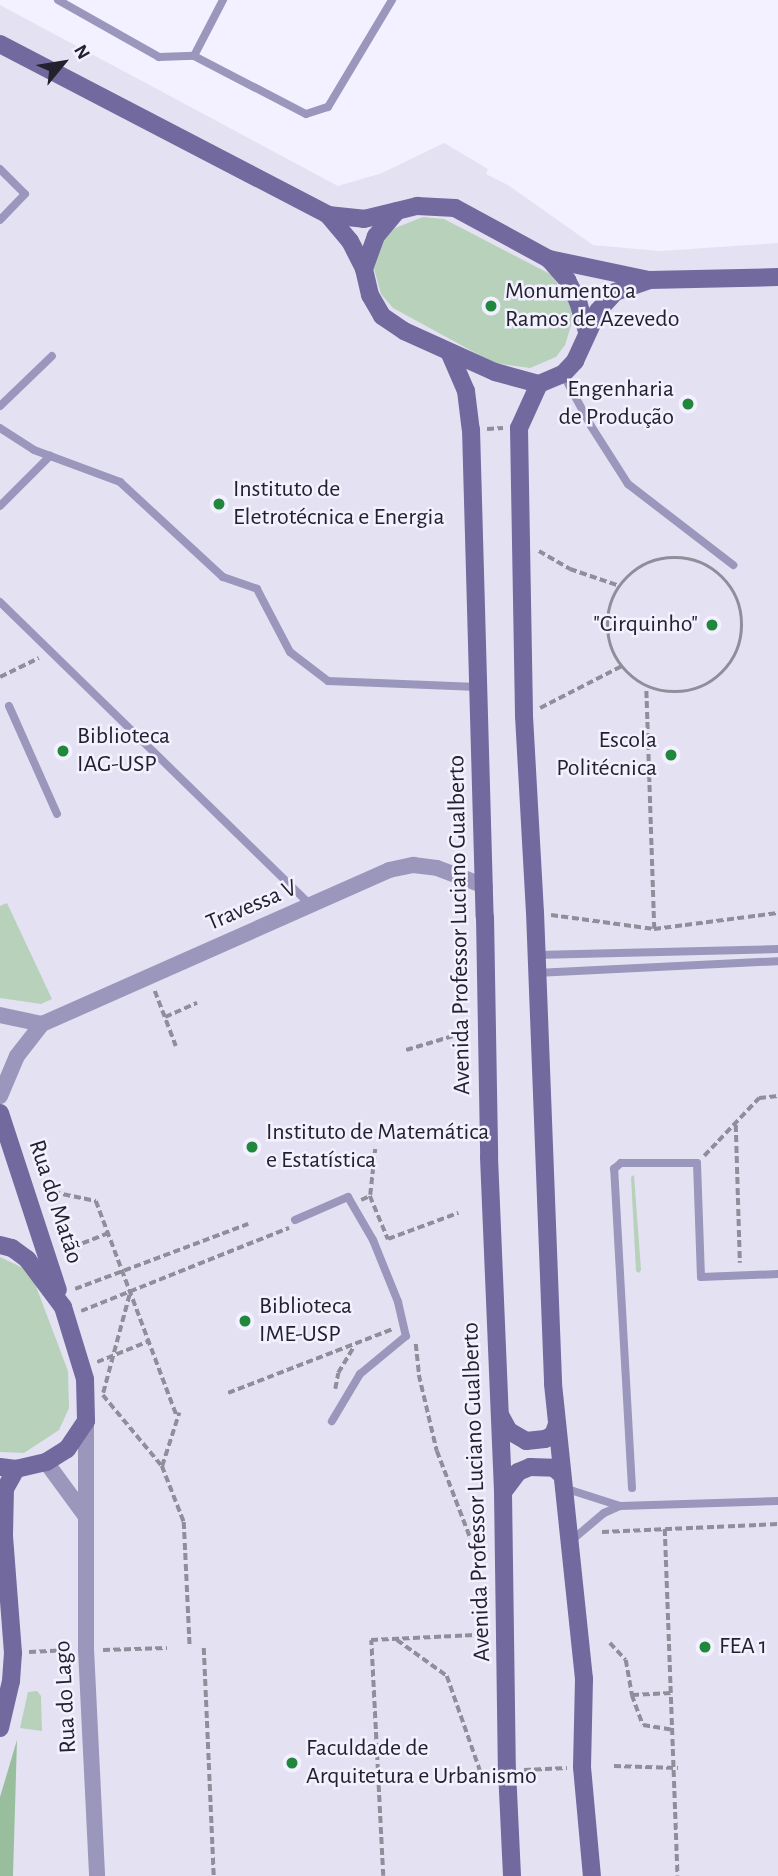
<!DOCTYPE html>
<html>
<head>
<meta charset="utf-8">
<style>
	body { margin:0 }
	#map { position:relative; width:778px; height:1876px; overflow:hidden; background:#f3f1ff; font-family:"Alegreya Sans",sans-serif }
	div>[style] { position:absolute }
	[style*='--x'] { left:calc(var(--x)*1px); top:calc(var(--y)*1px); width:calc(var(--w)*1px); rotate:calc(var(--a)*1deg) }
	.built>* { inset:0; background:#e4e2f2 }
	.green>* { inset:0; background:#b8d1bb }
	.forest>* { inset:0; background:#99be9d }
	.path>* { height:3.5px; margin-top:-1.75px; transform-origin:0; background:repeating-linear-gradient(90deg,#908e9b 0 7px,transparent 0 10.5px) }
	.path>.ring { margin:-1.75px; padding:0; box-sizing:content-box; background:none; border:3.5px solid #908e9b; border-radius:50% }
	.lane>* { height:8px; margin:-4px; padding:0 4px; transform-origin:4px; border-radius:4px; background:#9b96bc }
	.street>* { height:16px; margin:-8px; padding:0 8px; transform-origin:8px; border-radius:8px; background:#9b96bc }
	.secondary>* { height:18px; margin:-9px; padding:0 9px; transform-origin:9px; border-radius:9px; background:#72699f }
	.dots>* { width:19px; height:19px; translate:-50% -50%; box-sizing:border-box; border:4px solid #f3f1ff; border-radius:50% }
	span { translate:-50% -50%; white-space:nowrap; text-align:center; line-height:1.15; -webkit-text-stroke:5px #f3f1ff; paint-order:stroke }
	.poi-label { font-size:24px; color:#23212d }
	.left { translate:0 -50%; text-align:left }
	.right { translate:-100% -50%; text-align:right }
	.street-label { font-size:24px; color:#23212d }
	.north { position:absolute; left:28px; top:28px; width:70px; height:70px; -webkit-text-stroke:5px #f3f1ff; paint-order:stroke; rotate:60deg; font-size:19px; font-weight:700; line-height:28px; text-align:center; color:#23212d }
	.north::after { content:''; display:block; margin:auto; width:24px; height:32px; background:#23212d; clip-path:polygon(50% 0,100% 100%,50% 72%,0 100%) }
</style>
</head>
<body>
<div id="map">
	<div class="built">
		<i style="clip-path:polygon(0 5px,338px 186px,382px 173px,444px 143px,488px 169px,486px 174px,508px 185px,593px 245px,660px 251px,778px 243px,778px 1876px,0 1876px)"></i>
	</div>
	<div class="green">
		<i style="clip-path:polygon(423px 217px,444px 219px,552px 275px,568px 300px,573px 319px,565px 345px,556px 357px,530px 368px,494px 363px,393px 308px,381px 294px,373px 265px,384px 239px,395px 228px)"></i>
		<i style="clip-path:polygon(7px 903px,52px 999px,41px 1004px,0 998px,0 906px)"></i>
		<i style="clip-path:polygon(634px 1175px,641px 1270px,639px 1273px,636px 1271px,631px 1177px)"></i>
		<i style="clip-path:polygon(0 1257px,23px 1268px,34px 1281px,68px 1371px,69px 1408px,59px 1430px,24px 1453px,0 1452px)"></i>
		<i style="clip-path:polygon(37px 1691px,41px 1696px,42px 1731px,20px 1728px,28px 1692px)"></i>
	</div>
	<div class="forest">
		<i style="clip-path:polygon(17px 1740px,13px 1876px,0 1876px,0 1797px)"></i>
	</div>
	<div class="path">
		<i style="--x:487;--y:429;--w:16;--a:-4"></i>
		<i style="--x:539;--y:551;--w:36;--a:30"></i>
		<i style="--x:570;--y:569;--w:53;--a:18.8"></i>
		<i class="ring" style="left:608px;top:558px;width:130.5px;height:130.5px"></i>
		<i style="--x:0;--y:677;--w:43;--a:-26"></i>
		<i style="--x:540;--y:708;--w:92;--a:-27.1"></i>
		<i style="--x:551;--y:915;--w:104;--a:7.7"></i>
		<i style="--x:654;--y:929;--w:242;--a:-91.9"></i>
		<i style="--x:654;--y:929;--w:125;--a:-7.4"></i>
		<i style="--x:155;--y:991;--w:59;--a:69.1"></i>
		<i style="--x:165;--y:1017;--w:35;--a:-24"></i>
		<i style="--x:406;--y:1050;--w:49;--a:-16.6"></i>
		<i style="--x:736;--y:1125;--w:138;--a:88.3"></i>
		<i style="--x:704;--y:1156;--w:80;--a:-46.5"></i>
		<i style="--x:759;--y:1098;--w:19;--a:-6"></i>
		<i style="--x:43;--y:1190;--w:54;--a:11.7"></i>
		<i style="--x:96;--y:1201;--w:228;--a:69.4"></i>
		<i style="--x:370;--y:1195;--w:46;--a:-83.8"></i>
		<i style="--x:361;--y:1200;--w:10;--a:-24"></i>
		<i style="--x:370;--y:1196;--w:47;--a:67.3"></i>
		<i style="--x:388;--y:1239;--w:75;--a:-20.4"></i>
		<i style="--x:63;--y:1251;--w:52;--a:-21.6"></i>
		<i style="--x:75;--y:1289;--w:185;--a:-20.6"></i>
		<i style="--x:81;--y:1311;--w:224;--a:-21.8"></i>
		<i style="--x:416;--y:1344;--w:31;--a:84"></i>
		<i style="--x:419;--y:1375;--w:78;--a:76.7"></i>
		<i style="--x:437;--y:1451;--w:92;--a:69"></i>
		<i style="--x:97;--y:1362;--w:54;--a:-21.8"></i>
		<i style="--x:335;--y:1389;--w:16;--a:-79"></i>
		<i style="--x:338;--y:1373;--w:31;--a:-59"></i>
		<i style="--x:103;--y:1393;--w:105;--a:-75"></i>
		<i style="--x:228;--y:1393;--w:177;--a:-21.2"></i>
		<i style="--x:103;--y:1395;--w:92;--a:50.3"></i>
		<i style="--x:162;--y:1466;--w:60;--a:68.6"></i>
		<i style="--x:184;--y:1522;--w:125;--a:87.3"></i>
		<i style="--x:162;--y:1466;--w:56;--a:-72.2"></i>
		<i style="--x:665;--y:1529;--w:347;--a:87.9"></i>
		<i style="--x:602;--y:1532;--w:176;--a:-2.6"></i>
		<i style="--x:397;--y:1640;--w:62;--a:35.8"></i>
		<i style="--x:447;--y:1676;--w:103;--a:70.7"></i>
		<i style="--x:610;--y:1643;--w:23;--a:47"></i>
		<i style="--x:626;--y:1660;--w:36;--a:80"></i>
		<i style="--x:632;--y:1695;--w:39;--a:-3"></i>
		<i style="--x:204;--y:1648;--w:228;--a:87.5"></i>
		<i style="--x:103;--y:1650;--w:64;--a:-1.8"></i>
		<i style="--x:29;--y:1652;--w:41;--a:-2.8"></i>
		<i style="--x:632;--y:1695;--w:32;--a:70"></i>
		<i style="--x:643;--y:1725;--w:30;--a:9"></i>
		<i style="--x:614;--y:1766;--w:64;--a:1.8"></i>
		<i style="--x:524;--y:1770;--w:43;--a:-2.7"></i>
		<i style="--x:383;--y:1876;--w:236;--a:-92.9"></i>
		<i style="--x:371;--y:1640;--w:104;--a:-2.8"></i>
	</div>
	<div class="lane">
		<i style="--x:58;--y:0;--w:116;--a:29.4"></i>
		<i style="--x:159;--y:57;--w:35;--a:-2"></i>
		<i style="--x:223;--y:0;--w:63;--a:117.4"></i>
		<i style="--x:194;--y:56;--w:126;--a:27.4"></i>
		<i style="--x:306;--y:114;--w:23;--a:-18"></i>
		<i style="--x:328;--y:107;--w:125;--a:-59.1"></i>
		<i style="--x:0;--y:169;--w:35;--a:45"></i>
		<i style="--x:25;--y:194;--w:36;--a:134"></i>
		<i style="--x:563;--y:374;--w:59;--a:61.7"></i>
		<i style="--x:591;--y:426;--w:69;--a:57.5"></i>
		<i style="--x:628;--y:484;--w:133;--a:37.6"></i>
		<i style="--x:0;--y:406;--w:72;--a:-43.9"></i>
		<i style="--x:0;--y:428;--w:40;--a:32.9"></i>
		<i style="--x:34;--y:450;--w:92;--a:20.4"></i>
		<i style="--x:120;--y:482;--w:140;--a:42.7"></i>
		<i style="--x:223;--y:577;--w:36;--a:19"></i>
		<i style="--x:257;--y:589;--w:71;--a:62.4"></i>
		<i style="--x:290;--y:652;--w:48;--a:37.3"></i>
		<i style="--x:328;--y:681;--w:150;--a:2.3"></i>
		<i style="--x:0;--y:506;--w:71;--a:-45"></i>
		<i style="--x:0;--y:602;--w:434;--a:44.3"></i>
		<i style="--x:9;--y:706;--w:118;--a:66"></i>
		<i style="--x:536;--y:955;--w:242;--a:-1.4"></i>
		<i style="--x:536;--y:973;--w:242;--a:-2.8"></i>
		<i style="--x:295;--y:1220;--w:58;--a:-23.5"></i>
		<i style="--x:348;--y:1197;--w:50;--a:59.8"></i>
		<i style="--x:373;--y:1240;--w:67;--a:68"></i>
		<i style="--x:398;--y:1302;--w:35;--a:77"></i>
		<i style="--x:406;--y:1336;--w:60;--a:140.4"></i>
		<i style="--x:360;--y:1374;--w:55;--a:120.8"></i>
		<i style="--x:564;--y:1488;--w:59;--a:17.8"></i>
		<i style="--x:620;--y:1506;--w:158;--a:-1.8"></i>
		<i style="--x:632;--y:1488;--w:320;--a:-93.2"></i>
		<i style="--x:614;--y:1169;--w:9;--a:-41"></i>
		<i style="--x:621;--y:1163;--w:76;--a:0"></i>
		<i style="--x:697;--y:1163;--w:114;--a:88"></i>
		<i style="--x:701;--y:1277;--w:77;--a:-2.2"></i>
		<i style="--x:572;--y:1540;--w:42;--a:-40.2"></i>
		<i style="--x:604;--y:1513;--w:17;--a:-24"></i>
	</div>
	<div class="street">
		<i style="--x:0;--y:1015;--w:43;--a:12.1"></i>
		<i style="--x:0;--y:1096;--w:43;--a:-67"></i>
		<i style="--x:17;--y:1056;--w:41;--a:-52"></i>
		<i style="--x:42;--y:1024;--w:380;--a:-23.9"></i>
		<i style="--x:389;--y:870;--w:25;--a:-12"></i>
		<i style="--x:413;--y:865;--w:24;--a:7"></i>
		<i style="--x:437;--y:868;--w:51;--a:20.6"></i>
		<i style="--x:86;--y:1421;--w:228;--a:90"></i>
		<i style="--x:86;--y:1649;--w:227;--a:87.2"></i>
		<i style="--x:46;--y:1462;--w:66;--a:53.7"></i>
	</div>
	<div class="secondary">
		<i style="--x:0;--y:44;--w:370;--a:27.5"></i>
		<i style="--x:328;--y:215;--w:34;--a:50"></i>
		<i style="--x:350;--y:241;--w:31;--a:63"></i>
		<i style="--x:397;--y:211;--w:33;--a:130"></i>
		<i style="--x:376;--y:236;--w:35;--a:110"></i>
		<i style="--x:364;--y:269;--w:27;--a:77"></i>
		<i style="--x:370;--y:295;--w:24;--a:60"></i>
		<i style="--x:382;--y:316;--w:27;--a:34"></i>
		<i style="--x:404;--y:331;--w:100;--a:24.3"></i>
		<i style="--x:495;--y:372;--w:46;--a:15.3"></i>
		<i style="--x:539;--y:384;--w:26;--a:-23"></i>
		<i style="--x:563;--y:374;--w:18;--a:-47"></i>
		<i style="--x:575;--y:361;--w:55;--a:-65.3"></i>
		<i style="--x:598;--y:311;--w:25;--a:-48"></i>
		<i style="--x:615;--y:292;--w:36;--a:-19"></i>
		<i style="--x:328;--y:215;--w:36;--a:6"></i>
		<i style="--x:364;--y:219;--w:55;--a:-13.8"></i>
		<i style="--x:417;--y:206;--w:38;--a:3"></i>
		<i style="--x:455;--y:208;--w:107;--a:28.5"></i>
		<i style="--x:549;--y:259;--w:28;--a:49"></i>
		<i style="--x:567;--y:280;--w:25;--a:63"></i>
		<i style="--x:578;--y:302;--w:30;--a:73"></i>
		<i style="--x:549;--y:259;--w:102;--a:11.9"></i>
		<i style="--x:649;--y:280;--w:129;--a:-1.3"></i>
		<i style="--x:450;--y:354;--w:40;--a:66.6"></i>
		<i style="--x:466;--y:391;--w:38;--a:83"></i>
		<i style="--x:471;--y:429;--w:488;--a:88.4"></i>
		<i style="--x:485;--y:917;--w:240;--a:89"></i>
		<i style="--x:489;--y:1157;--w:335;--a:87.6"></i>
		<i style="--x:503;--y:1492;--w:278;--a:89.2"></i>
		<i style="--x:507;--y:1770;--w:106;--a:87.3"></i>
		<i style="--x:539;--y:384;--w:48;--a:114.4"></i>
		<i style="--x:519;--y:428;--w:288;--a:89"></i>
		<i style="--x:524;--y:716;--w:196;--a:86.8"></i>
		<i style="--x:535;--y:912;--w:472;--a:87.8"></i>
		<i style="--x:553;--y:1384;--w:297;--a:84"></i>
		<i style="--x:584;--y:1679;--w:88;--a:91.3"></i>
		<i style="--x:582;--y:1767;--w:109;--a:84.8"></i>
		<i style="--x:0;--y:1113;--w:186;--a:71.9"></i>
		<i style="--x:0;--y:1245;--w:12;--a:14"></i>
		<i style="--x:12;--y:1248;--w:19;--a:36"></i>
		<i style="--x:27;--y:1259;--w:60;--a:53.1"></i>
		<i style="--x:63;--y:1307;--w:75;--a:73"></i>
		<i style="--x:85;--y:1379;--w:42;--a:88.6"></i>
		<i style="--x:86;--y:1421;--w:34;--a:124"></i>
		<i style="--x:67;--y:1449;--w:25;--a:148"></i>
		<i style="--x:46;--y:1462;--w:31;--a:167"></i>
		<i style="--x:16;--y:1469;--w:16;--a:-173"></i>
		<i style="--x:500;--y:1415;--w:18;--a:61"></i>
		<i style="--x:509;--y:1431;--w:20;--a:30"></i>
		<i style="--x:526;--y:1441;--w:19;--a:-6"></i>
		<i style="--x:545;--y:1439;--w:9;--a:-27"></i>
		<i style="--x:553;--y:1435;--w:9;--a:-69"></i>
		<i style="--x:503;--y:1492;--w:25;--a:-53"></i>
		<i style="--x:518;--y:1472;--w:13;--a:-23"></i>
		<i style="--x:530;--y:1467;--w:24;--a:2"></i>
		<i style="--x:554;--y:1468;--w:9;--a:41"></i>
		<i style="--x:0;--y:1728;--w:48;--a:-76.8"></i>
		<i style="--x:11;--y:1681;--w:28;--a:-86"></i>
		<i style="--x:13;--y:1653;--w:118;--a:-94.4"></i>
		<i style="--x:4;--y:1535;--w:46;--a:-88.8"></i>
		<i style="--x:5;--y:1489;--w:23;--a:-61"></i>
	</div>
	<div class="dots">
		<i style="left:491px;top:306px;background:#21873c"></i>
		<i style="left:688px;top:404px;background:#21873c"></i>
		<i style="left:219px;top:504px;background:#21873c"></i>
		<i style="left:712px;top:625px;background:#21873c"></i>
		<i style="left:63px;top:751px;background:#21873c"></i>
		<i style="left:671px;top:755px;background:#21873c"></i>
		<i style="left:252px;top:1147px;background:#21873c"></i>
		<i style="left:245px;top:1321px;background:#21873c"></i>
		<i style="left:705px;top:1647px;background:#21873c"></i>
		<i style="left:292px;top:1763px;background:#21873c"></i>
	</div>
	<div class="poi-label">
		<span class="left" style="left:505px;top:306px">Monumento a<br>Ramos de Azevedo</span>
		<span class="right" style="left:674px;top:404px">Engenharia<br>de Produção</span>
		<span class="left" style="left:233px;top:504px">Instituto de<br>Eletrotécnica e Energia</span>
		<span class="right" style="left:698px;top:625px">"Cirquinho"</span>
		<span class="left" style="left:77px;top:751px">Biblioteca<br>IAG-USP</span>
		<span class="right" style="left:657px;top:755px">Escola<br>Politécnica</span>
		<span class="left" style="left:266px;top:1147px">Instituto de Matemática<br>e Estatística</span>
		<span class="left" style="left:259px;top:1321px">Biblioteca<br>IME-USP</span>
		<span class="left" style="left:719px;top:1647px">FEA 1</span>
		<span class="left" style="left:306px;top:1763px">Faculdade de<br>Arquitetura e Urbanismo</span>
	</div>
	<div class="street-label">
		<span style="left:252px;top:906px;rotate:-23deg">Travessa V</span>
		<span style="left:460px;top:925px;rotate:-91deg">Avenida Professor Luciano Gualberto</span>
		<span style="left:55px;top:1202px;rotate:72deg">Rua do Matão</span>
		<span style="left:477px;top:1492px;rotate:-92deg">Avenida Professor Luciano Gualberto</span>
		<span style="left:66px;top:1697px;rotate:-93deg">Rua do Lago</span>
	</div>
	<div class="north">N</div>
</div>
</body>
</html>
